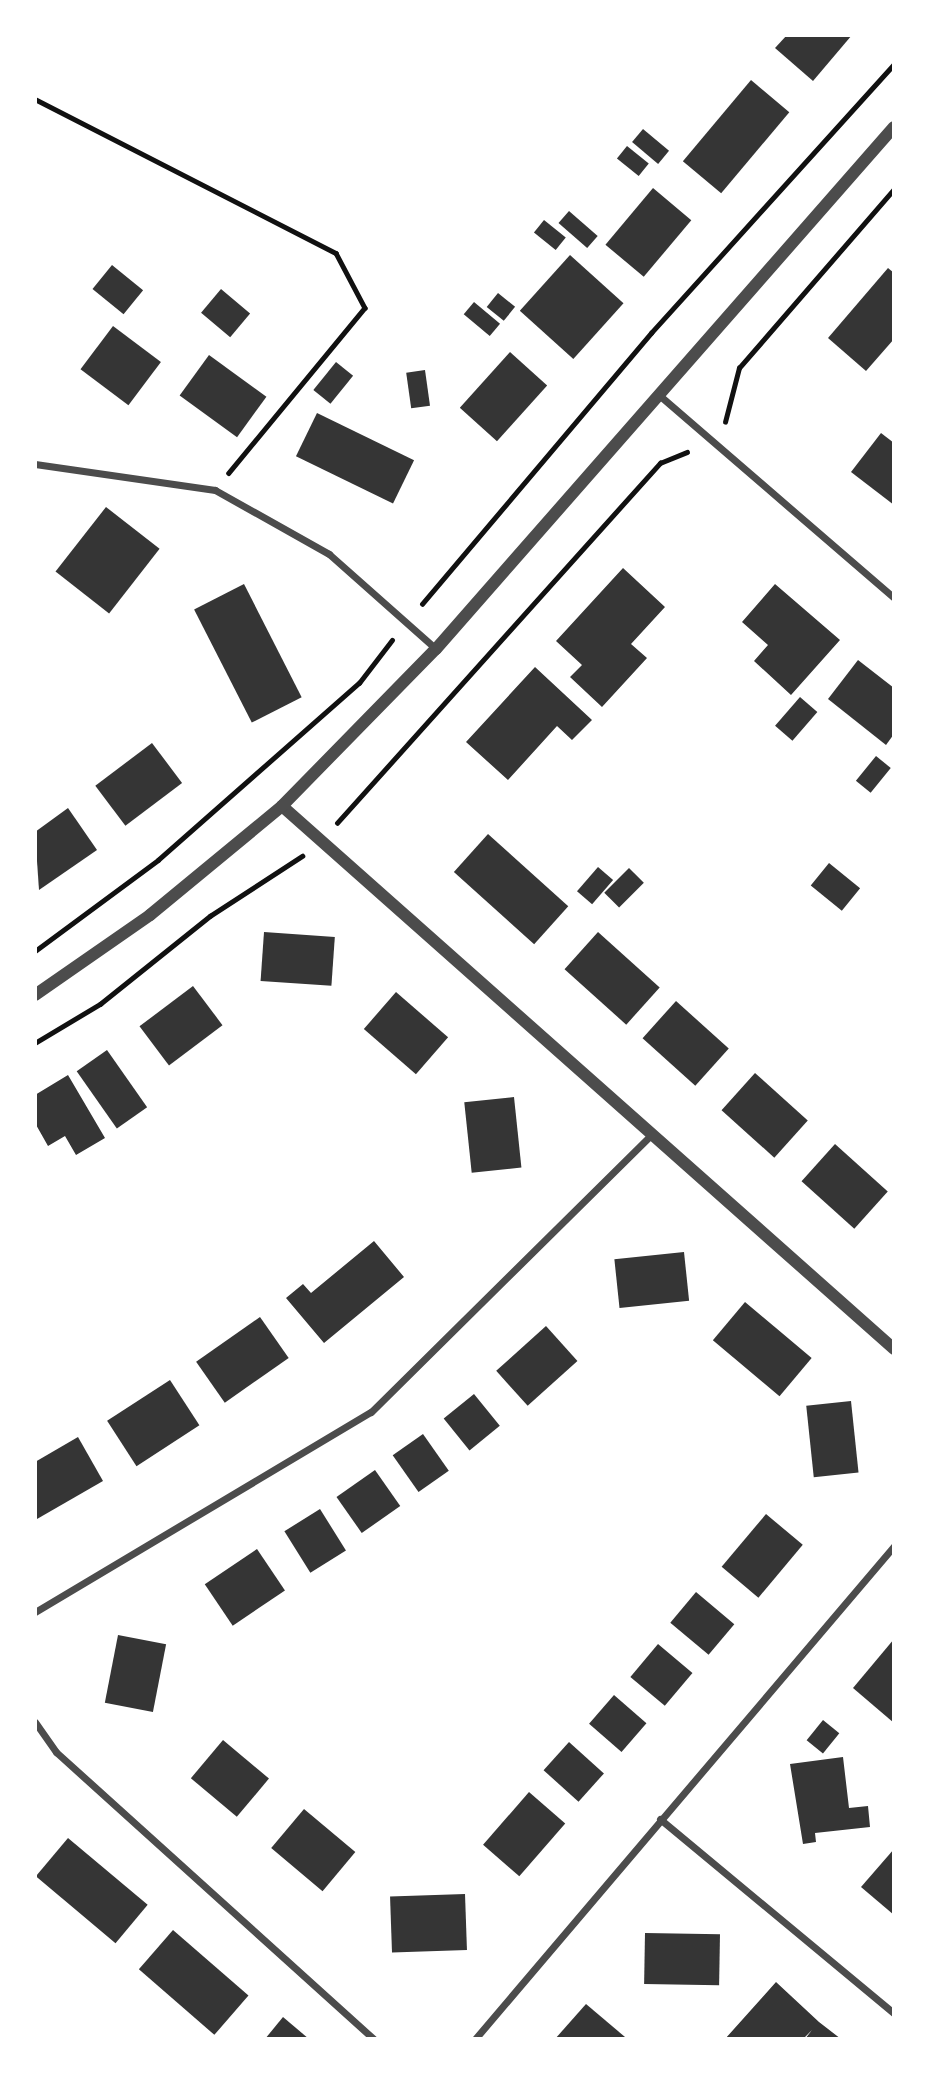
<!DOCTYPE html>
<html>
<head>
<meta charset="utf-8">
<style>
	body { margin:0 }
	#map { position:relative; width:929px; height:2074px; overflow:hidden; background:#fff; font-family:Jost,sans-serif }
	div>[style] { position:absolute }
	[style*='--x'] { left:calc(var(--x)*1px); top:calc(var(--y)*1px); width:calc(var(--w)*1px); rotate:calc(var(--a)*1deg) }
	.building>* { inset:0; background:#353535; transform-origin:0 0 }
	.path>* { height:4.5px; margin:-2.25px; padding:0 2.25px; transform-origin:2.25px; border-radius:2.25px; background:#111 }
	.minor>* { height:7px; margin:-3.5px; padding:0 3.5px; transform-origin:3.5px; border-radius:3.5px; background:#4c4c4c }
	.tertiary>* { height:12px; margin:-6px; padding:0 6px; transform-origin:6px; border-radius:6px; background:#4c4c4c }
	span { translate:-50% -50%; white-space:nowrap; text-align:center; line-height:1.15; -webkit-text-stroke:5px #fff; paint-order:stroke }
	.frame { position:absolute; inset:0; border:37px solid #fff; pointer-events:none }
</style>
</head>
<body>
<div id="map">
	<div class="building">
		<i style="clip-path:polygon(787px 35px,852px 35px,813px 81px,775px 48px)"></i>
		<i style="left:751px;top:80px;width:50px;height:106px;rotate:40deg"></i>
		<i style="left:643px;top:129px;width:34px;height:17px;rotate:40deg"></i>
		<i style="left:627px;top:146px;width:28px;height:16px;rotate:39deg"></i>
		<i style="left:653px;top:188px;width:50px;height:74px;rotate:40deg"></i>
		<i style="left:569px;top:211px;width:38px;height:16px;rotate:41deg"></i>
		<i style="left:544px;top:220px;width:28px;height:16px;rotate:39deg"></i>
		<i style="left:570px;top:255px;width:72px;height:75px;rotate:42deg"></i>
		<i style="left:112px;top:265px;width:40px;height:31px;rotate:39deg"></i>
		<i style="clip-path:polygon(888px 268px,894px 273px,894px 339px,866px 371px,828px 338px)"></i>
		<i style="left:221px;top:289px;width:38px;height:31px;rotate:40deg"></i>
		<i style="left:498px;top:293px;width:22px;height:18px;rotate:39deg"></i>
		<i style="left:474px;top:302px;width:34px;height:16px;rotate:40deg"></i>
		<i style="left:113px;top:326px;width:60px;height:54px;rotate:37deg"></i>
		<i style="left:510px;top:352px;width:50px;height:75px;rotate:42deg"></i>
		<i style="left:209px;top:355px;width:71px;height:50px;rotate:36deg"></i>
		<i style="left:336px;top:362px;width:22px;height:36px;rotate:39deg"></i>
		<i style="left:425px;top:370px;width:36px;height:19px;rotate:82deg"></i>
		<i style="left:317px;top:413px;width:108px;height:48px;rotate:26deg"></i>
		<i style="clip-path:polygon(881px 433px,894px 443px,894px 505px,851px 472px)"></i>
		<i style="left:106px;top:507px;width:68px;height:82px;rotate:38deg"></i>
		<i style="clip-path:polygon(623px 568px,665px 607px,631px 644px,647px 658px,602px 707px,570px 677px,582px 665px,556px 641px)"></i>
		<i style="left:244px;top:584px;width:127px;height:56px;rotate:63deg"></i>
		<i style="clip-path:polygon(775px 584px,840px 640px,791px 695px,754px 661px,768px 645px,742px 622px)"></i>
		<i style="clip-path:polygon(858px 660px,894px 688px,894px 734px,886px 745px,828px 699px)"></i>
		<i style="clip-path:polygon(535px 667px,592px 720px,572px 740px,557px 726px,508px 780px,466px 742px)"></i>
		<i style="left:800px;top:697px;width:23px;height:38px;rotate:41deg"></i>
		<i style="left:152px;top:743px;width:50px;height:71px;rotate:53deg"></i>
		<i style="left:876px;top:756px;width:19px;height:32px;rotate:39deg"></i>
		<i style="clip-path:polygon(68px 808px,97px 850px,39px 890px,35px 832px)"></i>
		<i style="left:488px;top:834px;width:108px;height:51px;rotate:42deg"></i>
		<i style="left:829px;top:863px;width:40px;height:29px;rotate:39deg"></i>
		<i style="left:598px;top:867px;width:20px;height:32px;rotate:41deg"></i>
		<i style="left:629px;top:868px;width:21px;height:35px;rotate:45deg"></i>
		<i style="left:264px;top:932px;width:71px;height:49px;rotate:4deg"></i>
		<i style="left:598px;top:932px;width:83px;height:50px;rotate:42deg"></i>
		<i style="left:193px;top:986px;width:49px;height:67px;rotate:53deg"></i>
		<i style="left:396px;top:992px;width:69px;height:49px;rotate:41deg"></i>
		<i style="left:676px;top:1001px;width:71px;height:50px;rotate:42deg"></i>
		<i style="left:107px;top:1050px;width:70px;height:37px;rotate:55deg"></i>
		<i style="left:755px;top:1073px;width:71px;height:50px;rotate:42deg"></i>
		<i style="clip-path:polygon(68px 1075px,105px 1138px,76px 1155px,65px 1136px,48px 1146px,35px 1123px,35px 1095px)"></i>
		<i style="left:514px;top:1097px;width:71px;height:50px;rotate:84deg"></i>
		<i style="left:835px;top:1144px;width:71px;height:50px;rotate:42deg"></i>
		<i style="clip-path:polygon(374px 1241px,404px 1277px,324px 1343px,286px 1298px,303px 1284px,311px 1293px)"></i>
		<i style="left:684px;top:1252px;width:49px;height:70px;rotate:84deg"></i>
		<i style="left:745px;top:1302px;width:87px;height:50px;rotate:40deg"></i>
		<i style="left:260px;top:1317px;width:50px;height:78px;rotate:55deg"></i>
		<i style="left:546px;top:1326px;width:47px;height:67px;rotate:48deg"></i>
		<i style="left:170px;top:1380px;width:54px;height:75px;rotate:57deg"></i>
		<i style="left:474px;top:1394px;width:41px;height:39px;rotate:51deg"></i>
		<i style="left:851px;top:1401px;width:72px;height:45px;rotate:84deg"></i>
		<i style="left:423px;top:1434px;width:45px;height:37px;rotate:55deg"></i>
		<i style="clip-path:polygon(78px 1437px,103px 1481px,37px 1519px,35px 1462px)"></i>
		<i style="left:375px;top:1470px;width:44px;height:47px;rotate:55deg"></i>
		<i style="left:320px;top:1509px;width:49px;height:42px;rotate:58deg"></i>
		<i style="left:766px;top:1514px;width:48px;height:69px;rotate:40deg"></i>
		<i style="left:257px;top:1549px;width:50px;height:63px;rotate:56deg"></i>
		<i style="left:696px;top:1592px;width:50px;height:40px;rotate:40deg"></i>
		<i style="left:118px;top:1635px;width:49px;height:69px;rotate:11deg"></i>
		<i style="clip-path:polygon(894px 1639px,894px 1723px,853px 1688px)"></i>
		<i style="left:658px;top:1644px;width:45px;height:43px;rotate:40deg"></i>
		<i style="left:614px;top:1695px;width:43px;height:38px;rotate:41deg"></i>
		<i style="left:823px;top:1720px;width:21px;height:26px;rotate:39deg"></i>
		<i style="left:223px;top:1740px;width:60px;height:50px;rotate:40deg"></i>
		<i style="left:569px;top:1742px;width:47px;height:38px;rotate:42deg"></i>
		<i style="clip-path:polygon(843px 1757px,849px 1808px,868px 1806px,870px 1827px,815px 1833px,816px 1842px,803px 1844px,790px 1764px)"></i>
		<i style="left:529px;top:1792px;width:48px;height:70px;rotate:41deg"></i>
		<i style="left:304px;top:1809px;width:67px;height:51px;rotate:40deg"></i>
		<i style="left:68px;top:1838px;width:104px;height:50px;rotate:40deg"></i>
		<i style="clip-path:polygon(894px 1849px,894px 1915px,861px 1887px)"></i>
		<i style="left:465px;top:1894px;width:56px;height:75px;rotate:88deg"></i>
		<i style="left:173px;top:1930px;width:100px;height:52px;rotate:41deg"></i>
		<i style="left:645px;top:1933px;width:75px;height:51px;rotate:1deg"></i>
		<i style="clip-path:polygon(776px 1982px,819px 2022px,841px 2039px,805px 2039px,812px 2030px,803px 2039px,725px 2039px)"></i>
		<i style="clip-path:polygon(586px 2004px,625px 2037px,623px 2039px,555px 2039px)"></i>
		<i style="clip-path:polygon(283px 2017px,309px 2039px,265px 2039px)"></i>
	</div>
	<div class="path">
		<i style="--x:35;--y:99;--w:338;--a:27.1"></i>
		<i style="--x:336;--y:253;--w:62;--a:62.2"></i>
		<i style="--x:365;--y:308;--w:214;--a:129.5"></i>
		<i style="--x:725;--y:422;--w:56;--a:-75.5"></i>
		<i style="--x:739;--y:368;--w:237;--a:-49.1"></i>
		<i style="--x:422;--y:604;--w:355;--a:-49.8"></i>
		<i style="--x:651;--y:333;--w:363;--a:-47.9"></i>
		<i style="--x:337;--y:823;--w:484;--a:-48.1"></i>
		<i style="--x:660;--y:463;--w:29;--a:-22"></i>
		<i style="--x:35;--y:951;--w:153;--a:-36.5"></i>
		<i style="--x:158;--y:860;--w:268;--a:-41.4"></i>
		<i style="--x:359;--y:683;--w:54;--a:-52.5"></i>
		<i style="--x:35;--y:1043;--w:76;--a:-31"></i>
		<i style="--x:100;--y:1004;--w:141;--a:-38.7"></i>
		<i style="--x:210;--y:916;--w:110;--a:-33.1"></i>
	</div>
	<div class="minor">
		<i style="--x:659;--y:395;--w:311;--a:40.8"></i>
		<i style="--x:35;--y:464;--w:182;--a:8.2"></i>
		<i style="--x:215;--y:490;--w:131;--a:29.3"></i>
		<i style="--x:329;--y:554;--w:143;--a:41.6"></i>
		<i style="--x:35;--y:1612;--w:391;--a:-30.8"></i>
		<i style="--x:371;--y:1412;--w:395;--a:-44.7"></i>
		<i style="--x:35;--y:1722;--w:37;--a:55"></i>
		<i style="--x:56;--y:1752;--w:428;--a:42.1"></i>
		<i style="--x:660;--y:1819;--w:304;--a:39.7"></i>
		<i style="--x:475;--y:2039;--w:647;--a:-49.64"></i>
	</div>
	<div class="tertiary">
		<i style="--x:282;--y:806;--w:818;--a:41.58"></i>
		<i style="--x:35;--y:995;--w:140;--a:-34.8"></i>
		<i style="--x:150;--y:915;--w:171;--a:-39.5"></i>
		<i style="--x:282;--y:806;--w:220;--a:-45.6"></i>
		<i style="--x:436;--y:649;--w:694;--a:-48.74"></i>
	</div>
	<div class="frame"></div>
</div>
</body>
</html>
